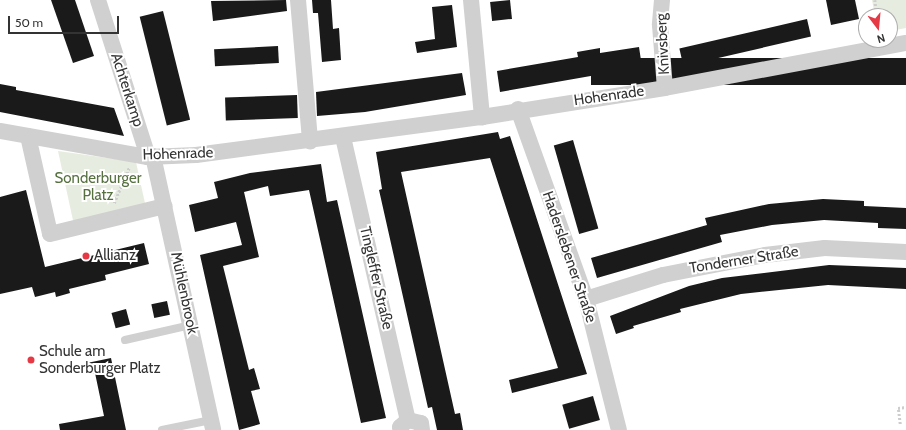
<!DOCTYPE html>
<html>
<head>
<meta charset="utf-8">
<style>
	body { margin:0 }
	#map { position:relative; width:906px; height:430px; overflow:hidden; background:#fff; font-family:Cabin,sans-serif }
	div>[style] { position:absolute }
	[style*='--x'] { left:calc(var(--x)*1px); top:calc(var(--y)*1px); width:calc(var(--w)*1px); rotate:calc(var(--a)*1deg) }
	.green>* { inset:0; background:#e6ecdf }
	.building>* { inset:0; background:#1a1a1a; transform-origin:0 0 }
	.path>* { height:2.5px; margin-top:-1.25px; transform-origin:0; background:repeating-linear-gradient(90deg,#cdcdcd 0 2px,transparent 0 4px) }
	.service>* { height:8px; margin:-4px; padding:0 4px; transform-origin:4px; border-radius:4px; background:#d0d0d0 }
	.minor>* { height:16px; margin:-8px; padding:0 8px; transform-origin:8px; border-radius:8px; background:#d0d0d0 }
	.dots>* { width:11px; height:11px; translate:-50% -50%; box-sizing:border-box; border:2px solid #fff; border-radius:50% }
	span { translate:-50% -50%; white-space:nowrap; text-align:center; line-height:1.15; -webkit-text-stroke:4px #fff; paint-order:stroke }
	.street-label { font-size:15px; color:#333 }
	.park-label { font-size:15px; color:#56703f }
	.poi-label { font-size:15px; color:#333 }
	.left { translate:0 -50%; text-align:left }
	.north { position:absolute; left:858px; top:8px; width:40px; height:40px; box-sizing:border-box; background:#fff; border:1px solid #adadad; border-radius:50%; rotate:164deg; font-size:11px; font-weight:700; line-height:16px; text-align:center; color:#333 }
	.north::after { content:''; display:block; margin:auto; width:14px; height:18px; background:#e63946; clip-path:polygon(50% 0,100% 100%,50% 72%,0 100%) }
	.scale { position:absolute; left:8px; top:16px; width:111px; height:18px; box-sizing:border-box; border:2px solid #333; border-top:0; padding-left:5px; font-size:12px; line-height:14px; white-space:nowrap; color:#333; -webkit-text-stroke:3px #fff; paint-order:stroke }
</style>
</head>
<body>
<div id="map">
	<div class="green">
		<i style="clip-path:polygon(872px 0,906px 0,906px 28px,890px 31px,890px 16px,875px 16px)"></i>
		<i style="clip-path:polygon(58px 151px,136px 162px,146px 208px,74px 225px)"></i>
	</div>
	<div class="building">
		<i style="clip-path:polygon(51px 0,75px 0,94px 56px,73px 63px)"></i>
		<i style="clip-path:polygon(286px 0,287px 11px,213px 21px,211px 1px)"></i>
		<i style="clip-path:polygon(312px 0,331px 0,333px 29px,339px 28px,341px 60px,322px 62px,318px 13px,313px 13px)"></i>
		<i style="left:510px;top:0;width:19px;height:20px;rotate:84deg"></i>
		<i style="clip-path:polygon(826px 0,855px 0,859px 19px,831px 25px)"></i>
		<i style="clip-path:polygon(452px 5px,457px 47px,417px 53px,415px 42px,435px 39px,432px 7px)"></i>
		<i style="left:163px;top:11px;width:112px;height:24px;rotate:76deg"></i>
		<i style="left:807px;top:19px;width:18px;height:131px;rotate:77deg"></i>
		<i style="left:278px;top:46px;width:17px;height:64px;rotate:87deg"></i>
		<i style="clip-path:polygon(639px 47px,642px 67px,500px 92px,497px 71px,578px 57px,577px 52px,600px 48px,600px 53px)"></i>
		<i style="left:906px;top:58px;width:27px;height:315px;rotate:90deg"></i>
		<i style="clip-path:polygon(462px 73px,466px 95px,365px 112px,317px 116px,316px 92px)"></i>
		<i style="clip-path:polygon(0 84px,16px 87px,16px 90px,114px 108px,124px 136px,0 112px)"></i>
		<i style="left:297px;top:95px;width:23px;height:72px;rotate:88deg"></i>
		<i style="clip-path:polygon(498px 132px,500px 139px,510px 136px,587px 374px,512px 393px,509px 380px,558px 368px,490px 158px,401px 172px,455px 414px,460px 413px,463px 430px,437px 430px,432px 407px,428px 408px,379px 190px,382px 189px,376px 152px)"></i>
		<i style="left:573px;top:140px;width:92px;height:20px;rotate:74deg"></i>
		<i style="clip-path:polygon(321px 164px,327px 202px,337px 200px,386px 418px,361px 423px,309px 190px,270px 196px,268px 186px,244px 192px,259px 257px,223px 266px,249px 370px,254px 368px,260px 389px,251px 391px,260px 424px,239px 430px,200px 255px,242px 245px,236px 222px,195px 232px,189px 205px,218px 198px,214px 182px,250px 173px)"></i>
		<i style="clip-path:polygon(26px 190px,45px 267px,144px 243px,149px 264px,105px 275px,106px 280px,69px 289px,70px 293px,56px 297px,55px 292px,35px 297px,32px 287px,0 294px,0 197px)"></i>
		<i style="clip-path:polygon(823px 199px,864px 201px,864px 206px,906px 208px,906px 229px,878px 228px,878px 223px,824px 220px,772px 225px,720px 235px,722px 242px,597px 278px,591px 258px,707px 225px,705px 218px,769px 204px)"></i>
		<i style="clip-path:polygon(829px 265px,906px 268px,906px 289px,828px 285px,741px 294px,680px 309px,681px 312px,633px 326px,634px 328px,616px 334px,610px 316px,689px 286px,722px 278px)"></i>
		<i style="left:167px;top:301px;width:14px;height:16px;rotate:78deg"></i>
		<i style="left:126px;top:309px;width:16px;height:15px;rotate:75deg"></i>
		<i style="clip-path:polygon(111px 358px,126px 430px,60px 430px,59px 424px,104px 416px,95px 373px,89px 374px,87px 363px)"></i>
		<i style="left:593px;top:396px;width:25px;height:32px;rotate:74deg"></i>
	</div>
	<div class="path">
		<i style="--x:875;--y:0;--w:16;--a:83"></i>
		<i style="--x:114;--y:203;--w:39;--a:-67"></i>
		<i style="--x:900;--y:424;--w:16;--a:-97"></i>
		<i style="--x:898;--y:408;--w:8;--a:-7"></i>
	</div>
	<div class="service">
		<i style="--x:125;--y:340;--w:68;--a:-12.8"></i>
		<i style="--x:162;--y:430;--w:50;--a:-11.5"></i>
	</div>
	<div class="minor">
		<i style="--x:98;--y:0;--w:165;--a:72.3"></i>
		<i style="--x:298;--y:0;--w:142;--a:85.1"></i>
		<i style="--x:471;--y:0;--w:118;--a:84.6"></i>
		<i style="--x:662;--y:0;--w:25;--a:95"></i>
		<i style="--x:660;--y:25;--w:63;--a:85.5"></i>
		<i style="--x:518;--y:109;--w:202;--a:70.3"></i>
		<i style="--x:586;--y:299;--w:135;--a:75.9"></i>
		<i style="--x:0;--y:131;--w:150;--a:10"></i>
		<i style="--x:148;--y:157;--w:48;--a:-2.4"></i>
		<i style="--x:196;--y:155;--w:289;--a:-7.6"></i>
		<i style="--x:482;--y:117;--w:185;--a:-9"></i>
		<i style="--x:665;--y:88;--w:245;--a:-10.6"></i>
		<i style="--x:28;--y:136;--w:100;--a:77.3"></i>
		<i style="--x:50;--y:234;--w:118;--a:-13.7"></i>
		<i style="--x:343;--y:137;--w:290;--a:77.1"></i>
		<i style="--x:153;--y:156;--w:280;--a:77.6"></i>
		<i style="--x:586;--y:299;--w:81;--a:-17.3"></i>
		<i style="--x:663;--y:275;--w:104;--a:-11.1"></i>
		<i style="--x:765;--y:255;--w:60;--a:-6.7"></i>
		<i style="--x:825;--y:248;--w:81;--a:2.8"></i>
		<i style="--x:408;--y:420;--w:13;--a:13"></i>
		<i style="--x:421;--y:423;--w:7;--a:82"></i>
		<i style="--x:401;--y:430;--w:3;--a:-108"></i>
		<i style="--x:400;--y:427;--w:11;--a:-41"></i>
	</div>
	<div class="dots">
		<i style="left:86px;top:256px;background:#e63946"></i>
		<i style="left:31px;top:360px;background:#e63946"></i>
	</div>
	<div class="street-label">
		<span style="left:663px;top:44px;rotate:-93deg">Knivsberg</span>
		<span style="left:127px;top:90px;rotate:72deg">Achterkamp</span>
		<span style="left:609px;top:96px;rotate:-8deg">Hohenrade</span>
		<span style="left:178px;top:154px;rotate:-2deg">Hohenrade</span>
		<span style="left:569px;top:257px;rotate:71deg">Haderslebener Straße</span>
		<span style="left:744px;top:260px;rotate:-9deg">Tonderner Straße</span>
		<span style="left:376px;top:278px;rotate:77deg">Tingleffer Straße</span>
		<span style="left:184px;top:293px;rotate:78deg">Mühlenbrook</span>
	</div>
	<div class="park-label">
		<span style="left:98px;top:187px">Sonderburger<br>Platz</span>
	</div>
	<div class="poi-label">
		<span class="left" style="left:94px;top:256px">Allianz</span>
		<span class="left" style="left:39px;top:360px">Schule am<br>Sonderburger Platz</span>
	</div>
	<div class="north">N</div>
	<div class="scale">50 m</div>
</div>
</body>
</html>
